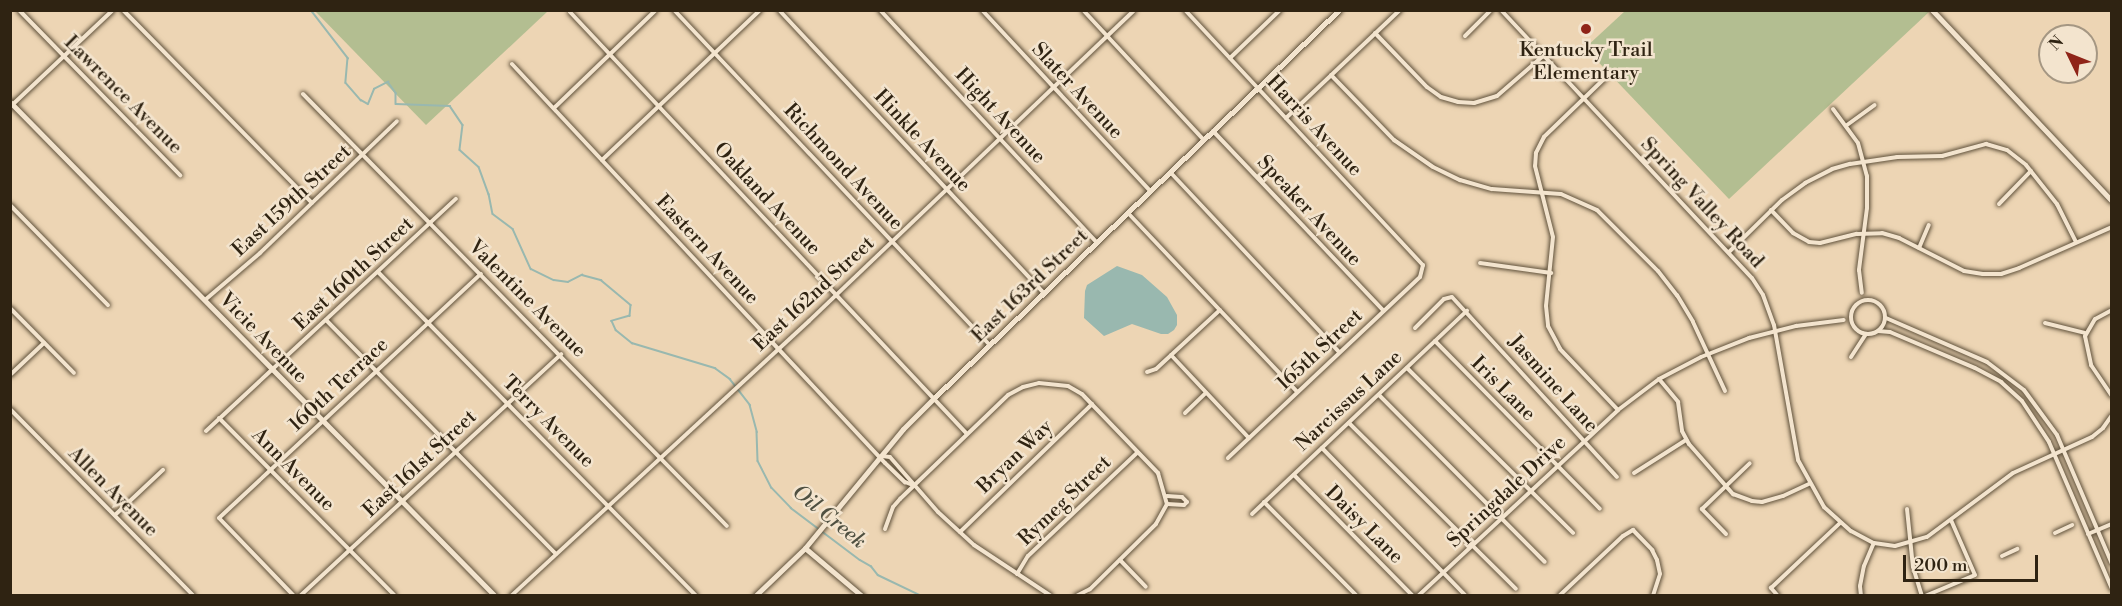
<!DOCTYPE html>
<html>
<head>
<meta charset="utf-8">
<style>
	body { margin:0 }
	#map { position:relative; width:2122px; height:606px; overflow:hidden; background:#edd5b4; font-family:"Libre Bodoni",serif }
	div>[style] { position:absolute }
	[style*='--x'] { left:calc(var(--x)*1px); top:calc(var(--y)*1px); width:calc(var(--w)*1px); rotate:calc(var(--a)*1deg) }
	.green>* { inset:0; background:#b3be91 }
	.water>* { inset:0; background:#99b8af }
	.stream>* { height:1.5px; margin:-0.75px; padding:0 0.75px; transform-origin:0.75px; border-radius:0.75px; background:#99b8af }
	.roads { filter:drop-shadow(0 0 2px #5e503a) drop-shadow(0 0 2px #5e503a) }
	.street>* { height:4px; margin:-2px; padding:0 2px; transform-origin:2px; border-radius:2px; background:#f3e4ce }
	.street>.ring { margin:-2px; padding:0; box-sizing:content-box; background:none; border:4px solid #f3e4ce; border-radius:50% }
	.secondary>* { height:5px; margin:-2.5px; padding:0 2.5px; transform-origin:2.5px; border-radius:2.5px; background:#f3e4ce }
	.dots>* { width:16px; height:16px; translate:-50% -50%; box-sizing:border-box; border:3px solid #f3e4ce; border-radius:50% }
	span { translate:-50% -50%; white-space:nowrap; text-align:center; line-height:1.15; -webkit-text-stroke:5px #f3e4ce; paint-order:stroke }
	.poi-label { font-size:20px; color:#2f2312 }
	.street-label { font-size:20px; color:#2f2312 }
	.water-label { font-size:21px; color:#4f5041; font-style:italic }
	.frame { position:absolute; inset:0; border:12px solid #2f2312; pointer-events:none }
	.north { position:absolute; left:2038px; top:24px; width:60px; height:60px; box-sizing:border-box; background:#f3e4ce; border:2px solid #a59783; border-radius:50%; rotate:313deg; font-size:16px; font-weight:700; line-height:24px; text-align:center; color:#2f2312 }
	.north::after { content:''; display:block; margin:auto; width:21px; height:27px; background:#8f2418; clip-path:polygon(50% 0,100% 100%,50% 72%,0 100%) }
	.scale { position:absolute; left:1903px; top:555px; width:135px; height:27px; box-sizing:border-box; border:3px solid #2f2312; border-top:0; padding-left:8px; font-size:18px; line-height:21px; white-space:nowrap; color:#2f2312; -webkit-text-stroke:4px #f3e4ce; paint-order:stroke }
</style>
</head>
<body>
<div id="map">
	<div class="green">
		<i style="clip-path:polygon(315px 11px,548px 11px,426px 125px)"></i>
		<i style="clip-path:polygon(1927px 11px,1929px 12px,1729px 199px,1585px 48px,1625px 11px)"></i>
	</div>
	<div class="water">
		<i style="clip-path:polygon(1117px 266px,1142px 275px,1167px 297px,1177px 315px,1177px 325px,1174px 330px,1168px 334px,1161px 334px,1132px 324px,1104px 336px,1084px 318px,1085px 291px,1087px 285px)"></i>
	</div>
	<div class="stream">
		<i style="--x:311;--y:10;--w:61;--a:52.4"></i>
		<i style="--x:348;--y:58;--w:25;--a:95"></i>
		<i style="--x:346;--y:83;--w:23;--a:49"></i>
		<i style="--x:361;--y:100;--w:8;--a:30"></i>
		<i style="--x:368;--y:104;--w:16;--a:-68"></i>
		<i style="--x:374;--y:89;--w:16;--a:-27"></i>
		<i style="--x:388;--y:82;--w:14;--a:54"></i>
		<i style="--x:396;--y:93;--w:11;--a:90"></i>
		<i style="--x:396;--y:104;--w:54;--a:2.1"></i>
		<i style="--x:450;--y:106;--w:23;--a:56"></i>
		<i style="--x:463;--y:125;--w:25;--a:97"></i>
		<i style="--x:460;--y:150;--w:25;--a:42"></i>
		<i style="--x:479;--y:167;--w:29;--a:70"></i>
		<i style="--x:489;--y:194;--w:20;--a:79"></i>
		<i style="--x:493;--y:214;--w:25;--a:37"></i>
		<i style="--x:513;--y:229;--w:44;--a:65.8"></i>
		<i style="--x:531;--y:269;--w:25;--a:26"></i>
		<i style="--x:554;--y:280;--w:14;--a:8"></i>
		<i style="--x:568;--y:282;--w:16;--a:-27"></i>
		<i style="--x:582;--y:275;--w:20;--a:15"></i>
		<i style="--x:601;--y:280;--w:39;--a:40"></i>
		<i style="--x:631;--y:305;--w:11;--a:95"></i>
		<i style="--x:630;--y:316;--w:19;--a:164"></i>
		<i style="--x:612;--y:321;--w:10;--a:66"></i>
		<i style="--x:616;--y:330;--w:21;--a:39"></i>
		<i style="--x:632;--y:343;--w:87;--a:16.8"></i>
		<i style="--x:715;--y:368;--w:19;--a:36"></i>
		<i style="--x:730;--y:379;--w:33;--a:52"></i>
		<i style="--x:750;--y:405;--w:28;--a:75"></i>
		<i style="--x:757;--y:432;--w:29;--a:88"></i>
		<i style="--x:758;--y:461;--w:30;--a:63"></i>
		<i style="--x:772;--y:488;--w:28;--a:46"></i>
		<i style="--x:791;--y:508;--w:86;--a:37"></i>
		<i style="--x:860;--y:560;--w:13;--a:29"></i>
		<i style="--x:871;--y:566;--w:11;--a:52"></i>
		<i style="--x:878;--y:575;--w:49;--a:25.5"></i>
	</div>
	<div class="roads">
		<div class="street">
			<i style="--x:19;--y:10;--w:231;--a:45.7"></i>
			<i style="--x:123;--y:10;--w:270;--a:45.6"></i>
			<i style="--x:674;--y:10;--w:461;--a:46.7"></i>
			<i style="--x:779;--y:10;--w:388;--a:46.9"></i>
			<i style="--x:880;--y:10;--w:317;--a:47"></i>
			<i style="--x:982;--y:10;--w:247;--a:47.1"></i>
			<i style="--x:1083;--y:10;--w:178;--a:47.1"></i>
			<i style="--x:1185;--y:10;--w:349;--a:47"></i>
			<i style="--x:1423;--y:265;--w:12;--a:104"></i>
			<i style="--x:1420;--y:277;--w:264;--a:136.7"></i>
			<i style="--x:1501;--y:10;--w:367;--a:46.9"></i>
			<i style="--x:1752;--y:278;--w:20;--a:57"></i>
			<i style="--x:1763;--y:295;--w:32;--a:70"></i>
			<i style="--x:1774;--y:325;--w:137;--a:79.9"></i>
			<i style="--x:1798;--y:460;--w:54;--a:61"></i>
			<i style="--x:1824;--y:507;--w:36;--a:42"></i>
			<i style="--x:1851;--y:531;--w:26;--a:28"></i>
			<i style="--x:1874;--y:543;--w:21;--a:8"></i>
			<i style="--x:1895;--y:546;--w:33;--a:-16"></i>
			<i style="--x:1927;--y:537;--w:107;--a:-36.7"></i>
			<i style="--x:2013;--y:473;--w:87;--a:-24.5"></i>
			<i style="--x:2092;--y:437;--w:14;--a:-39"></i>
			<i style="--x:2103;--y:428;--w:16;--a:-55"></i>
			<i style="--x:570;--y:12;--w:579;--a:46.75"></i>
			<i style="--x:1375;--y:33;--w:75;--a:46.1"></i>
			<i style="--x:1427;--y:87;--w:17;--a:36"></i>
			<i style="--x:1441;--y:97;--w:18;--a:16"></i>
			<i style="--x:1458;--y:102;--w:16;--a:4"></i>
			<i style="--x:1474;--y:103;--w:24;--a:-17"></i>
			<i style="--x:1497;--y:96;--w:61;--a:-41"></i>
			<i style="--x:1465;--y:36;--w:37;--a:-45"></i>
			<i style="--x:1230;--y:58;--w:69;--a:-43.8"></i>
			<i style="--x:512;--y:64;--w:546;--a:46.93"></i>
			<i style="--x:885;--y:463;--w:28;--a:44"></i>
			<i style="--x:905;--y:482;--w:9;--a:21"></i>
			<i style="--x:1331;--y:75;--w:91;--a:45.9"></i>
			<i style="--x:1394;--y:140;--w:47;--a:34.7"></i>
			<i style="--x:1433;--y:167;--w:30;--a:26"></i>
			<i style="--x:1460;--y:180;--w:33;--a:16"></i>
			<i style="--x:1492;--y:189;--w:69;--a:4.1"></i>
			<i style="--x:1561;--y:194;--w:39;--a:24"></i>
			<i style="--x:1597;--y:210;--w:86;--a:45"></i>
			<i style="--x:1658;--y:271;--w:31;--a:52"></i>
			<i style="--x:1677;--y:295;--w:31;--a:59"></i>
			<i style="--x:1693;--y:322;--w:76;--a:65.1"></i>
			<i style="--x:1605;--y:78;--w:85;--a:136"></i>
			<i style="--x:1544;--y:137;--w:18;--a:117"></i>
			<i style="--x:1536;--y:153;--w:13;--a:94"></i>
			<i style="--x:1535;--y:166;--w:73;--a:75.8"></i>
			<i style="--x:1553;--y:237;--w:69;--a:95.8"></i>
			<i style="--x:1546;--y:306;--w:20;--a:84"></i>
			<i style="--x:1548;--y:326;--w:26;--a:62"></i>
			<i style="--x:1560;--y:349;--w:84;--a:46.4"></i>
			<i style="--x:303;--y:94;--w:605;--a:45.54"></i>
			<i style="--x:10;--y:107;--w:141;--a:-43.3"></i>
			<i style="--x:554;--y:108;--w:141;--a:-43.9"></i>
			<i style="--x:1833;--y:109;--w:42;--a:53.7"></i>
			<i style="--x:1858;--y:143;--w:34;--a:75"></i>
			<i style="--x:1867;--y:176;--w:32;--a:90"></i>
			<i style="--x:1867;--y:208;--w:63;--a:97.4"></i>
			<i style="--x:1859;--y:270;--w:23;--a:83"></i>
			<i style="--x:1286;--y:118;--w:157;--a:-43.5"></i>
			<i style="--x:1847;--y:125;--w:34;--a:-36"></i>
			<i style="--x:1213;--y:131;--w:248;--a:46.5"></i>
			<i style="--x:602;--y:160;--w:218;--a:-43.5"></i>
			<i style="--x:1171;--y:173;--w:245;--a:46.8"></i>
			<i style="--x:1999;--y:204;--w:46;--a:-45.9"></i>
			<i style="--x:10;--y:205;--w:140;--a:45.6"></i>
			<i style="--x:1771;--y:210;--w:32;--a:46"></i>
			<i style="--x:1793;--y:233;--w:18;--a:29"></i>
			<i style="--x:1809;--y:242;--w:11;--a:5"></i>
			<i style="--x:1820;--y:243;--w:38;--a:-14"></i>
			<i style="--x:1857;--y:234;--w:25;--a:-2"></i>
			<i style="--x:1882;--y:233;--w:18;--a:16"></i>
			<i style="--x:1899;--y:238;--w:73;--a:26.9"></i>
			<i style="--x:1964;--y:271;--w:19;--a:9"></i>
			<i style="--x:1983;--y:274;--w:18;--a:0"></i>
			<i style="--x:2001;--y:274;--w:19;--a:-18"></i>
			<i style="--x:2019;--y:268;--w:102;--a:-23.8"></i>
			<i style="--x:1128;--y:213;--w:246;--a:46.6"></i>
			<i style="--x:1919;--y:248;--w:25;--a:-67"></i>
			<i style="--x:1729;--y:252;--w:74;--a:-44.5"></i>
			<i style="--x:1782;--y:200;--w:29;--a:-36"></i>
			<i style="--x:1805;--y:183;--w:30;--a:-27"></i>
			<i style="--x:1832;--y:169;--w:19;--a:-16"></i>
			<i style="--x:1850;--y:164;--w:48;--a:-8.5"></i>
			<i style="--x:1897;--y:157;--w:45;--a:-1.3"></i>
			<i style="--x:1942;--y:156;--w:46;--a:-15.3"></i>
			<i style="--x:1986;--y:144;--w:22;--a:16"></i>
			<i style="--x:2007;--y:150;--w:24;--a:38"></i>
			<i style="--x:2026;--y:165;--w:50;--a:51.5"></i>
			<i style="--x:2057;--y:204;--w:42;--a:63.4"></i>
			<i style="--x:1480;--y:263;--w:72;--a:8"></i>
			<i style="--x:378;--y:272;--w:454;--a:45.5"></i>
			<i class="ring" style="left:1851px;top:300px;width:30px;height:30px"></i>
			<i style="--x:205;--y:300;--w:72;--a:-40.5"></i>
			<i style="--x:260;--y:253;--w:190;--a:-43.9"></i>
			<i style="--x:10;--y:308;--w:91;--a:45.4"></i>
			<i style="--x:2112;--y:310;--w:19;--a:152"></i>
			<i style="--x:2095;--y:319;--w:20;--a:120"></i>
			<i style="--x:2085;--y:336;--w:30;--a:78"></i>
			<i style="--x:2091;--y:365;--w:37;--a:56"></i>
			<i style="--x:1886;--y:318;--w:110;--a:23.5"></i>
			<i style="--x:1987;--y:362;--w:46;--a:37.1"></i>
			<i style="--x:2024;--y:390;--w:56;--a:53.7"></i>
			<i style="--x:2057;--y:435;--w:140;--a:66.9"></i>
			<i style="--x:326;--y:320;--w:328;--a:45.5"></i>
			<i style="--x:2045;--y:323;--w:41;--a:14"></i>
			<i style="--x:1415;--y:328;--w:41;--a:-45"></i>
			<i style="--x:1444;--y:299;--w:8;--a:-14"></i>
			<i style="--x:1452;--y:297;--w:244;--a:47.5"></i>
			<i style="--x:1878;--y:331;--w:12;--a:5"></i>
			<i style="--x:1890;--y:332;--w:92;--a:23"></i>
			<i style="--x:1975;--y:368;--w:30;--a:28"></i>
			<i style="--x:2001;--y:382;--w:28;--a:42"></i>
			<i style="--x:2022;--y:401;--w:49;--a:56.6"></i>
			<i style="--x:2049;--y:442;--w:160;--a:66.8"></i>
			<i style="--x:1435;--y:341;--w:235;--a:45.5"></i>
			<i style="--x:1171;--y:355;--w:114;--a:46.8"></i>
			<i style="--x:1851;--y:357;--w:27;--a:-57"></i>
			<i style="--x:1407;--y:368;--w:234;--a:44.8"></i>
			<i style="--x:1147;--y:372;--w:9;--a:-18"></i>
			<i style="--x:1156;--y:369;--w:87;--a:-42.7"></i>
			<i style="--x:10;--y:375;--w:47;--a:-43.3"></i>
			<i style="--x:1659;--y:379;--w:30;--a:50"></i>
			<i style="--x:1678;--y:402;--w:29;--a:82"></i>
			<i style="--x:1682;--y:431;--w:15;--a:62"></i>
			<i style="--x:1689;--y:444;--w:67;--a:48.7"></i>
			<i style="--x:1733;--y:494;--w:20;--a:20"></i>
			<i style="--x:1752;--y:501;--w:10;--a:6"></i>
			<i style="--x:1762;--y:502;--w:22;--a:-16"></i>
			<i style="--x:1783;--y:496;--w:29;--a:-25"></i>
			<i style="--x:1379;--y:395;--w:235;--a:45.2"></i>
			<i style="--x:10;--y:409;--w:262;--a:45.5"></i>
			<i style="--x:1185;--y:413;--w:29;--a:-44"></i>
			<i style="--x:219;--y:418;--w:250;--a:45.3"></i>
			<i style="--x:1349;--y:423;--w:235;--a:44.8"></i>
			<i style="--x:206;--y:431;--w:341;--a:-42.9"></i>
			<i style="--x:1322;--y:448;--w:206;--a:45.8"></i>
			<i style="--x:882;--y:456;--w:8;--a:7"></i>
			<i style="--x:890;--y:457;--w:73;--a:48.9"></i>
			<i style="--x:938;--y:512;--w:49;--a:42.5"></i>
			<i style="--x:974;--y:545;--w:92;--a:33.5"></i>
			<i style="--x:1634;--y:473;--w:62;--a:-32.4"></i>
			<i style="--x:1294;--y:475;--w:170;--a:45.5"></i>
			<i style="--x:1167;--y:496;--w:15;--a:4"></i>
			<i style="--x:1182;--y:497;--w:7;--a:45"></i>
			<i style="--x:1187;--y:502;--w:4;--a:135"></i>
			<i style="--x:1184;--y:505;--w:17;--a:-177"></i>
			<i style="--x:1264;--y:502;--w:132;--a:45.3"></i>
			<i style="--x:1907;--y:509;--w:58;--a:84.1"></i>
			<i style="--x:1913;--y:567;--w:30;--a:73"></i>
			<i style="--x:1252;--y:514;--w:296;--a:-43.4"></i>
			<i style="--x:115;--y:515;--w:66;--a:-43.2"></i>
			<i style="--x:885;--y:529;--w:23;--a:-70"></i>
			<i style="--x:893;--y:507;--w:11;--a:-49"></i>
			<i style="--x:900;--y:499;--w:150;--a:-43.9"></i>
			<i style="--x:1008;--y:395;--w:17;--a:-28"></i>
			<i style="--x:1023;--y:387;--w:16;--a:-14"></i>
			<i style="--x:1039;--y:383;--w:29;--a:6"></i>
			<i style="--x:1068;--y:386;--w:16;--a:30"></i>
			<i style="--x:1082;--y:394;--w:110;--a:46.1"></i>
			<i style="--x:1158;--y:473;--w:32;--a:74"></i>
			<i style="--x:1167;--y:504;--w:23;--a:119"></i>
			<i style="--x:1156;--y:524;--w:93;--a:135.4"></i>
			<i style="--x:1090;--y:589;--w:16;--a:153"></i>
			<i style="--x:960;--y:532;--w:184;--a:-44.1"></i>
			<i style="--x:2055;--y:533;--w:19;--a:-25"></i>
			<i style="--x:1726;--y:534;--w:35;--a:-134"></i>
			<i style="--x:1702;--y:509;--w:66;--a:-43.8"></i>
			<i style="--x:2088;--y:534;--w:26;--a:-23"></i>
			<i style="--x:2002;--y:556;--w:17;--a:-25"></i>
			<i style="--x:1120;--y:560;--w:37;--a:46"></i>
			<i style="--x:1017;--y:574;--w:21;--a:-59"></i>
			<i style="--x:1028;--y:556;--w:151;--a:-43.4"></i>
			<i style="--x:294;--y:596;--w:108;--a:-133.9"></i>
			<i style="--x:219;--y:518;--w:358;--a:-43"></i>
			<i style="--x:300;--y:596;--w:356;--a:-42.8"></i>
			<i style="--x:511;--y:596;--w:405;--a:-42.7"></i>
			<i style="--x:809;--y:321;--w:450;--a:-43.7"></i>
			<i style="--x:1418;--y:596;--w:273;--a:-42.9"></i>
			<i style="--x:1618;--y:410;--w:51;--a:-37.1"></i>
			<i style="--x:1659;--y:379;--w:47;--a:-27.6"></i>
			<i style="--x:1701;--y:357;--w:52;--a:-21.6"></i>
			<i style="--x:1749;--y:338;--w:49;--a:-14.3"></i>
			<i style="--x:1796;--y:326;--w:48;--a:-7.1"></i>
			<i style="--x:1559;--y:596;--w:88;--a:-43.2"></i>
			<i style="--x:1623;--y:536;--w:12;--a:-31"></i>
			<i style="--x:1633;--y:530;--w:28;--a:46"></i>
			<i style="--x:1652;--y:550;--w:11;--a:63"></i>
			<i style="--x:1657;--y:560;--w:14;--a:78"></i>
			<i style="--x:1660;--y:574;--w:23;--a:108"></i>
			<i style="--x:1778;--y:596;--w:11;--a:-131"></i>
			<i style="--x:1771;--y:588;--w:95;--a:-43.3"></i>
			<i style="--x:1861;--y:596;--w:10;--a:-96"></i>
			<i style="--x:1860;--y:586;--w:20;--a:-79"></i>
			<i style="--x:1864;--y:566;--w:25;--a:-67"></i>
			<i style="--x:1925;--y:596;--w:54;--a:-22.8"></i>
			<i style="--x:1975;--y:575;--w:60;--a:-113.6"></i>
		</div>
		<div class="secondary">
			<i style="--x:1932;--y:10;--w:262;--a:46.7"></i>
			<i style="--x:10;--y:102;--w:692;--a:45.53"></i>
			<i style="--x:805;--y:548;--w:75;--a:40.1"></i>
			<i style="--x:755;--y:596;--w:69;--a:-43.8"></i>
			<i style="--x:805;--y:548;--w:154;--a:-50.5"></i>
			<i style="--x:903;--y:429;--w:44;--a:-45"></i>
			<i style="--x:934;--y:398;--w:561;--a:-43.77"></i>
		</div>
	</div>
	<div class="dots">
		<i style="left:1586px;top:29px;background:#8f2418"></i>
	</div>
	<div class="poi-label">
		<span style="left:1586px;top:62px">Kentucky Trail<br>Elementary</span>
	</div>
	<div class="street-label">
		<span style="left:1077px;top:91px;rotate:47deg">Slater Avenue</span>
		<span style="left:123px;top:95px;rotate:45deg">Lawrence Avenue</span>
		<span style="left:1000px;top:116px;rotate:47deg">Hight Avenue</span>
		<span style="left:1314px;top:126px;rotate:47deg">Harris Avenue</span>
		<span style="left:922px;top:141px;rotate:47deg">Hinkle Avenue</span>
		<span style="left:843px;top:167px;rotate:47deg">Richmond Avenue</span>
		<span style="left:767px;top:199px;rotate:47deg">Oakland Avenue</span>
		<span style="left:292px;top:201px;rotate:-43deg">East 159th Street</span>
		<span style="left:1702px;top:203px;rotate:47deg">Spring Valley Road</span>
		<span style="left:1309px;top:211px;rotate:47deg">Speaker Avenue</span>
		<span style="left:707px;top:250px;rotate:47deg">Eastern Avenue</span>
		<span style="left:354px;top:274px;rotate:-43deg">East 160th Street</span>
		<span style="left:1030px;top:286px;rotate:-44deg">East 163rd Street</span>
		<span style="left:814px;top:294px;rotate:-43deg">East 162nd Street</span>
		<span style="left:527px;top:299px;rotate:45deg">Valentine Avenue</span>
		<span style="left:263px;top:338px;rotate:46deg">Vicie Avenue</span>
		<span style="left:1320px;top:350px;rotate:-43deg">165th Street</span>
		<span style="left:1553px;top:384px;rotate:48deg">Jasmine Lane</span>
		<span style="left:339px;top:385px;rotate:-43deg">160th Terrace</span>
		<span style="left:1503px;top:389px;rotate:45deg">Iris Lane</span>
		<span style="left:1349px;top:401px;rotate:-43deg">Narcissus Lane</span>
		<span style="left:548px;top:422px;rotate:45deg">Terry Avenue</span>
		<span style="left:1015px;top:457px;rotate:-44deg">Bryan Way</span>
		<span style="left:420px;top:464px;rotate:-43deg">East 161st Street</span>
		<span style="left:293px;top:470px;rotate:45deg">Ann Avenue</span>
		<span style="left:113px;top:492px;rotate:45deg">Allen Avenue</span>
		<span style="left:1507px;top:492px;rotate:-43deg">Springdale Drive</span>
		<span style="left:1065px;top:501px;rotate:-44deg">Rymeg Street</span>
		<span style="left:1364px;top:525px;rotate:45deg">Daisy Lane</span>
	</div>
	<div class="water-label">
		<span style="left:829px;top:517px;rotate:39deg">Oil Creek</span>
	</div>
	<div class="frame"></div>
	<div class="north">N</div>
	<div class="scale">200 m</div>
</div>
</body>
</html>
